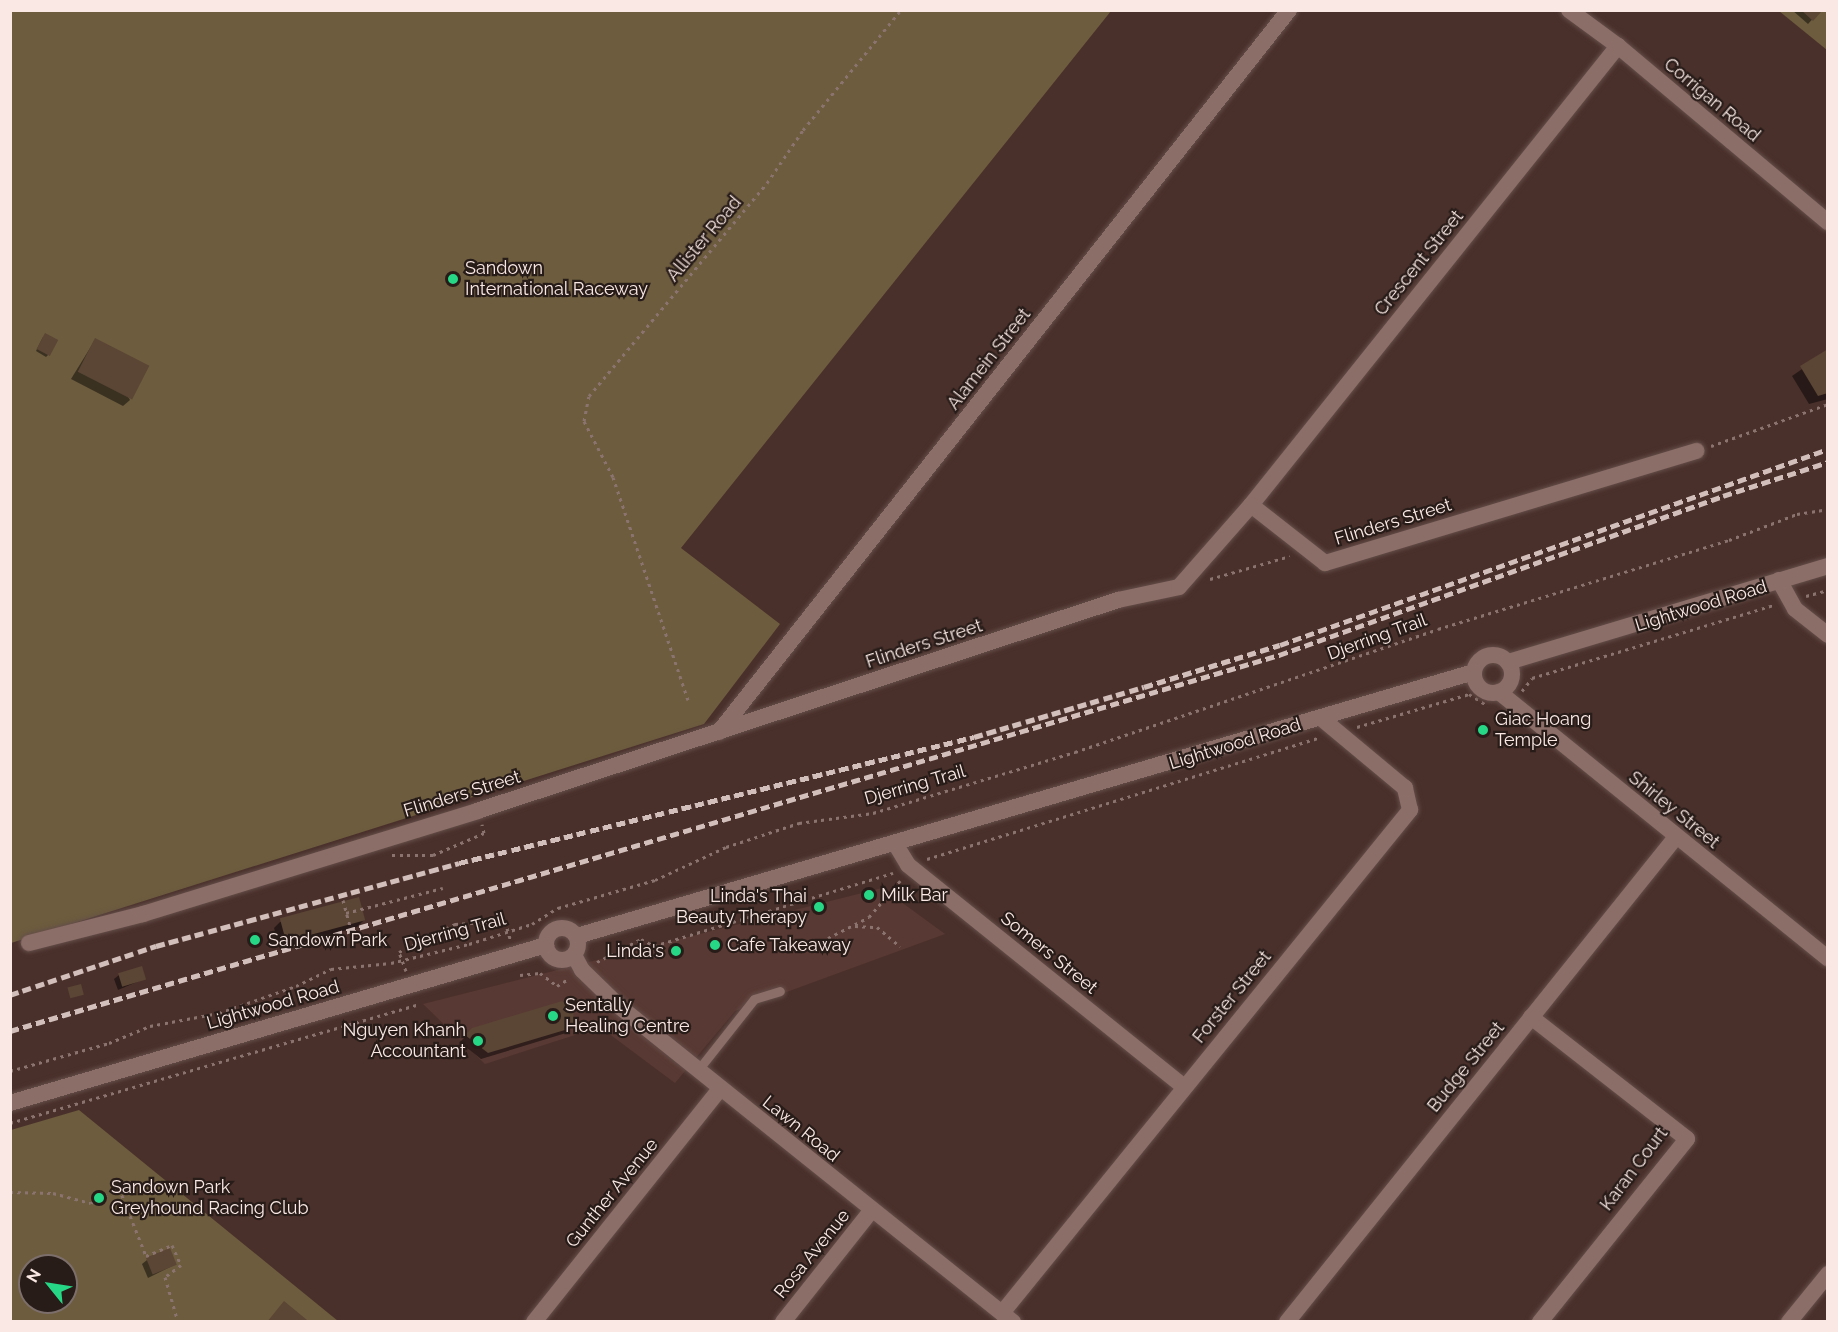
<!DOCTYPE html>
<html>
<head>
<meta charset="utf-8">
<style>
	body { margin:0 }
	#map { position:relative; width:1838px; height:1332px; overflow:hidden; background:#4a302b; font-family:Raleway,sans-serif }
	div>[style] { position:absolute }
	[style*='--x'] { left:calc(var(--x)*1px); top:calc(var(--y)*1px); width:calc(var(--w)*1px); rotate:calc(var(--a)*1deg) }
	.built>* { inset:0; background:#593933 }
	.green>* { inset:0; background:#6d5c3e }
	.shadow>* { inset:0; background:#0007 }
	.building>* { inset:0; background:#5b4535; transform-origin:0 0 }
	.path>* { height:3px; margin-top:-1.5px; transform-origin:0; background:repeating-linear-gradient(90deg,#8b746f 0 3px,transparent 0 7.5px) }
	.roads { filter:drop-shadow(0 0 2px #644e49) drop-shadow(0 0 2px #644e49) }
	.service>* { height:9px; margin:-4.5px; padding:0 4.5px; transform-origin:4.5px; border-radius:4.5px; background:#8c6e68 }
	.minor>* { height:16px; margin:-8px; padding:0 8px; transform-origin:8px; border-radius:8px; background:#8c6e68 }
	.secondary>* { height:16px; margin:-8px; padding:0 8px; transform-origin:8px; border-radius:8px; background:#8c6e68 }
	.secondary>.ring { margin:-8px; padding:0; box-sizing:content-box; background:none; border:16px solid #8c6e68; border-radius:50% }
	.rail>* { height:4.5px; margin-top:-2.25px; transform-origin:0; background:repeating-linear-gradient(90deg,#d2bfbb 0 9px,transparent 0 13.5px) }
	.dots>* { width:16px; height:16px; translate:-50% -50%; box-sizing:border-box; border:3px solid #281c19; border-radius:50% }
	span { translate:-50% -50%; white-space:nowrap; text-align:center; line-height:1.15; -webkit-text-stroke:4.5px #281c19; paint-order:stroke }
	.street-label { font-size:18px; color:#f9e8e4 }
	.poi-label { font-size:18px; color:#f9e8e4 }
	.left { translate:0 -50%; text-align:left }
	.right { translate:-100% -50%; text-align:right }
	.frame { position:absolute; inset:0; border:12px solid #f9e8e4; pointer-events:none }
	.north { position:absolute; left:18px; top:1254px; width:60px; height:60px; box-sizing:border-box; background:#281c19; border:2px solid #7c6e6a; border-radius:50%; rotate:300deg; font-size:16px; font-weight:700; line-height:24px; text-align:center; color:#f9e8e4 }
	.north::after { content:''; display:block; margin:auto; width:21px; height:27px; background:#26d886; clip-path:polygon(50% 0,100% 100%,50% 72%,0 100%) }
</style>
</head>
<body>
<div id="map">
	<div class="built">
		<i style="clip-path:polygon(882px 888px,945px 934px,735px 1011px,675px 1083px,600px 1027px,485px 1064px,423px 1004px)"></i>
	</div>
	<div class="green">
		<i style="clip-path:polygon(10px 11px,1111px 11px,681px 548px,780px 624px,704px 724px,11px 943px)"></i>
		<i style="clip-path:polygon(1779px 11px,1827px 11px,1827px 50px)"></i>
		<i style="clip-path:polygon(evenodd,79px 1110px,338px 1321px,11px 1322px,11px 1130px,79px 1110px,30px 1266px,66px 1266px,66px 1302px,30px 1302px,30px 1266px)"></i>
	</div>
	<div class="shadow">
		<i style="clip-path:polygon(1792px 10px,1817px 10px,1819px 12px,1808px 24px)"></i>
		<i style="clip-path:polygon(43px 337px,48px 355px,46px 357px,36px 351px)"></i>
		<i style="clip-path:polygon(95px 340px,130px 400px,123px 406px,71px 379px)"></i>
		<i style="clip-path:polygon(1828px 351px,1828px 399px,1809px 404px,1792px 376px)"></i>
		<i style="clip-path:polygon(364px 920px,357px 927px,280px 949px,274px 928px,280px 922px)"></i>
		<i style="clip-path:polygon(119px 975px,144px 979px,118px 990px,114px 979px)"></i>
		<i style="clip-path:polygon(573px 1026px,566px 1033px,481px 1059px,460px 1042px,473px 1029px)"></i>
		<i style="clip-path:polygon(147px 1260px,176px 1264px,148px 1278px,142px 1264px)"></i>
	</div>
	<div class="building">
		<i style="clip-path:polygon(1801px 10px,1820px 10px,1821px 12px,1813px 21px)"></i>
		<i style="left:45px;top:333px;width:15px;height:18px;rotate:28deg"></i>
		<i style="left:95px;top:338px;width:61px;height:38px;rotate:27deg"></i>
		<i style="clip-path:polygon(1828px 349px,1828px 393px,1818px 396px,1800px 366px)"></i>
		<i style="left:359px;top:897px;width:24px;height:82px;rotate:75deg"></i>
		<i style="left:142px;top:966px;width:14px;height:25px;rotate:73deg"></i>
		<i style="left:81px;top:984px;width:11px;height:14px;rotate:75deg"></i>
		<i style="clip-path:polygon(562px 1001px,573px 1010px,575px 1027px,488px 1053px,465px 1035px,472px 1028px)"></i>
		<i style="left:170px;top:1248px;width:18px;height:26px;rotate:68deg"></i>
		<i style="clip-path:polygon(284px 1301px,307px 1320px,306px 1322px,267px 1322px)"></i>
	</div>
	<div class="path">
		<i style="--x:1711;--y:446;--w:124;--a:-19.7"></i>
		<i style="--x:1210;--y:579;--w:83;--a:-16"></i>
		<i style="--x:1806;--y:596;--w:23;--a:-15"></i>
		<i style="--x:1522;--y:691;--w:16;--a:-52"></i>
		<i style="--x:1532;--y:678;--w:253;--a:-16.8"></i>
		<i style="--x:688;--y:700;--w:235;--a:-108.6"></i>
		<i style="--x:613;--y:477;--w:63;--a:-117.4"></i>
		<i style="--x:584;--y:421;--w:25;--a:-79"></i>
		<i style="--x:589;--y:396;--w:278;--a:-50.1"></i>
		<i style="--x:767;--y:183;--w:64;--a:-55.8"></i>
		<i style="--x:803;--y:130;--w:155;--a:-50.8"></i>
		<i style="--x:1357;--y:727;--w:117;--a:-16.4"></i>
		<i style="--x:1469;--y:694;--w:22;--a:32"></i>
		<i style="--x:392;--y:855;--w:41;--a:0"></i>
		<i style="--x:433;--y:855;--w:56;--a:-23.3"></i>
		<i style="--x:484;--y:833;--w:9;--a:-103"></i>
		<i style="--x:927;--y:859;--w:410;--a:-17.2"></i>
		<i style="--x:343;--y:900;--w:27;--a:75"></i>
		<i style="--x:346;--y:913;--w:100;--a:-14.5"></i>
		<i style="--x:855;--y:926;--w:22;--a:3"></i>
		<i style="--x:877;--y:927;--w:30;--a:40"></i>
		<i style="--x:828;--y:938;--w:46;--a:-27.1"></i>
		<i style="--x:869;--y:917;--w:48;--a:-49.3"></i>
		<i style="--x:597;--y:962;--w:50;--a:-27.6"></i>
		<i style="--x:641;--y:939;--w:15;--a:28"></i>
		<i style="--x:654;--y:946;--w:250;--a:-17"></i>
		<i style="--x:406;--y:971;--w:20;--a:-110"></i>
		<i style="--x:399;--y:952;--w:63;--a:-26.6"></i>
		<i style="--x:455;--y:924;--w:50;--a:-3.4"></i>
		<i style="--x:505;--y:921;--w:19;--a:74"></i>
		<i style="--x:520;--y:975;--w:20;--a:-6"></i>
		<i style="--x:540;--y:973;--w:21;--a:37"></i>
		<i style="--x:557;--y:986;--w:13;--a:-32"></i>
		<i style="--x:10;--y:1071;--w:103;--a:-15.8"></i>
		<i style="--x:109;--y:1043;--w:44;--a:-22.5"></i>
		<i style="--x:150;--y:1026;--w:70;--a:-10.7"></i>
		<i style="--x:219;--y:1013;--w:82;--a:-19.3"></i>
		<i style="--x:296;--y:986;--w:39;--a:-26"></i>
		<i style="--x:331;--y:969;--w:60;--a:-5.7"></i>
		<i style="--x:391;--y:963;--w:80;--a:-13.7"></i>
		<i style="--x:469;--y:944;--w:66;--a:-17.6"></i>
		<i style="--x:532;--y:924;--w:31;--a:-32"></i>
		<i style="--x:558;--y:908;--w:101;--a:-16.1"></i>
		<i style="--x:655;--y:880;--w:78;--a:-24.9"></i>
		<i style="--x:726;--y:847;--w:77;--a:-18.2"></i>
		<i style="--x:799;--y:823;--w:75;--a:-7.7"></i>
		<i style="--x:873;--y:813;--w:211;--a:-16.8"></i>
		<i style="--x:1075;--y:752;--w:383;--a:-18.7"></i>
		<i style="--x:1438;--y:629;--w:304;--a:-17"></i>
		<i style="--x:1729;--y:540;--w:73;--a:-20.9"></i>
		<i style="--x:1797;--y:514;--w:31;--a:-9"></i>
		<i style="--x:10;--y:1123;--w:424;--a:-16.2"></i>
		<i style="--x:10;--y:1192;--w:43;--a:1.3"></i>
		<i style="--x:53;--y:1193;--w:39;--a:15"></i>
		<i style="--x:91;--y:1203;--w:32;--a:-28"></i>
		<i style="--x:119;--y:1188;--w:73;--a:68.3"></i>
		<i style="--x:146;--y:1256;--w:28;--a:-23"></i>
		<i style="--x:172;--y:1245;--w:22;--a:66"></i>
		<i style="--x:181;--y:1265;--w:20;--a:143"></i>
		<i style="--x:165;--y:1277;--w:47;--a:73.9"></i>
	</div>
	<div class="roads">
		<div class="service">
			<i style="--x:698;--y:1070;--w:90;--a:-51.7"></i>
			<i style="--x:754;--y:999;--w:27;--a:-17"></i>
		</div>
		<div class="minor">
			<i style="--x:1251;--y:505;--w:588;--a:-51.36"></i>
			<i style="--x:1779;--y:580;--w:33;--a:61"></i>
			<i style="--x:1795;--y:609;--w:42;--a:38.2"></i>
			<i style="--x:1499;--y:692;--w:423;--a:39"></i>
			<i style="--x:719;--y:732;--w:920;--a:-51.71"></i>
			<i style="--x:896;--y:845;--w:23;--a:59"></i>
			<i style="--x:908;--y:865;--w:354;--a:38.8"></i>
			<i style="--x:29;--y:943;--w:118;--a:-14.3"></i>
			<i style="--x:143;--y:914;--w:350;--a:-17.1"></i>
			<i style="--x:477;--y:811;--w:675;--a:-18.22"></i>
			<i style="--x:1118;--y:600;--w:62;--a:-12"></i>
			<i style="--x:1179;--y:587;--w:109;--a:-48.7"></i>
			<i style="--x:1251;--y:505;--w:94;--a:38.1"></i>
			<i style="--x:1325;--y:563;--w:388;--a:-16.8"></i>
			<i style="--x:574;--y:955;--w:17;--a:62"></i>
			<i style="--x:582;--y:970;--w:53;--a:44.2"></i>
			<i style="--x:620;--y:1007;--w:504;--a:38.71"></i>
			<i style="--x:1531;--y:1017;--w:198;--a:38"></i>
			<i style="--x:1687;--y:1139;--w:235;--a:128.8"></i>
			<i style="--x:1002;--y:1313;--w:648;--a:-50.95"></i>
			<i style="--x:1410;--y:810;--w:23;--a:-103"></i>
			<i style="--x:1405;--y:788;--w:109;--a:-140.2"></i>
			<i style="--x:534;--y:1322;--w:298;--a:-51.4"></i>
			<i style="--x:783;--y:1322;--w:142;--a:-51.6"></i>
			<i style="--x:1287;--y:1322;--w:622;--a:-51.27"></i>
			<i style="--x:1789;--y:1322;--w:62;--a:-50.9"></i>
		</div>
		<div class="secondary">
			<i style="--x:1569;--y:10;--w:61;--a:36.3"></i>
			<i style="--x:1618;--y:46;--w:274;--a:40"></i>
			<i class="ring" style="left:1474px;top:655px;width:22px;height:22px"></i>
			<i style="--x:1508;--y:662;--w:334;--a:-16.7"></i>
			<i class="ring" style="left:546px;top:928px;width:16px;height:16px"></i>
			<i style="--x:577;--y:936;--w:935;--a:-16.4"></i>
			<i style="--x:10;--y:1103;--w:559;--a:-16.42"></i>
		</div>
	</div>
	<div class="rail">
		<i style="--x:10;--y:995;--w:154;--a:-18.6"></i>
		<i style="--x:156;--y:946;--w:314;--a:-15.3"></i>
		<i style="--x:459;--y:863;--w:530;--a:-13.75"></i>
		<i style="--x:974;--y:737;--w:177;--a:-16.4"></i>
		<i style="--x:1144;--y:687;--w:142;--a:-17.2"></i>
		<i style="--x:1280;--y:645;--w:582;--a:-19.68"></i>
		<i style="--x:10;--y:1031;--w:1324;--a:-16.5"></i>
		<i style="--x:1279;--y:655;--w:472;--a:-19.7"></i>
		<i style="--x:1723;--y:496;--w:110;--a:-17.9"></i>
	</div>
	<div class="dots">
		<i style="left:453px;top:279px;background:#26d886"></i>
		<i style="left:1483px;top:730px;background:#26d886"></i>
		<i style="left:869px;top:895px;background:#26d886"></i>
		<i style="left:819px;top:907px;background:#26d886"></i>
		<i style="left:255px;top:940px;background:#26d886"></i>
		<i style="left:715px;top:945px;background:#26d886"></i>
		<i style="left:676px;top:951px;background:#26d886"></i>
		<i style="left:553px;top:1016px;background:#26d886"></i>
		<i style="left:478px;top:1041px;background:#26d886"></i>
		<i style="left:99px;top:1198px;background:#26d886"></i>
	</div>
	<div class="street-label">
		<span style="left:1712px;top:100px;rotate:40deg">Corrigan Road</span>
		<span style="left:704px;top:239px;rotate:-50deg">Allister Road</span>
		<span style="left:1419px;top:263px;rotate:-51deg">Crescent Street</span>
		<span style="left:989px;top:359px;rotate:-52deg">Alamein Street</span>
		<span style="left:1393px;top:522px;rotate:-17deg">Flinders Street</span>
		<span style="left:1701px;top:606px;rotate:-17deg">Lightwood Road</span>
		<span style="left:1377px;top:637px;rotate:-20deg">Djerring Trail</span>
		<span style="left:924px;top:644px;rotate:-18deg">Flinders Street</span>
		<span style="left:1235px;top:744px;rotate:-17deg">Lightwood Road</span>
		<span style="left:915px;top:785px;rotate:-16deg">Djerring Trail</span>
		<span style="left:462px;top:794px;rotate:-17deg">Flinders Street</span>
		<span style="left:1674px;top:810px;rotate:39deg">Shirley Street</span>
		<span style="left:455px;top:932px;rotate:-15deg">Djerring Trail</span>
		<span style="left:1049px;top:953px;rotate:39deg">Somers Street</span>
		<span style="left:1232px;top:997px;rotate:-51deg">Forster Street</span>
		<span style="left:273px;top:1005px;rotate:-16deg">Lightwood Road</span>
		<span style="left:1466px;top:1067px;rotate:-51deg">Budge Street</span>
		<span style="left:801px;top:1129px;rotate:39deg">Lawn Road</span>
		<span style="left:1634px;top:1169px;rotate:-53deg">Karan Court</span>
		<span style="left:612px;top:1193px;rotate:-51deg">Gunther Avenue</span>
		<span style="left:812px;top:1254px;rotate:-51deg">Rosa Avenue</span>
	</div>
	<div class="poi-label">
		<span class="left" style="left:465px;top:279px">Sandown<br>International Raceway</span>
		<span class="left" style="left:1495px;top:730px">Giac Hoang<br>Temple</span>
		<span class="left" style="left:881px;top:895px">Milk Bar</span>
		<span class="right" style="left:807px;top:907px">Linda's Thai<br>Beauty Therapy</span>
		<span class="left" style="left:268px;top:940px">Sandown Park</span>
		<span class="left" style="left:727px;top:945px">Cafe Takeaway</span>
		<span class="right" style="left:664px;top:951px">Linda's</span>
		<span class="left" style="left:565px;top:1016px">Sentally<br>Healing Centre</span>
		<span class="right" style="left:466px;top:1041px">Nguyen Khanh<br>Accountant</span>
		<span class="left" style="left:111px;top:1198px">Sandown Park<br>Greyhound Racing Club</span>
	</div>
	<div class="frame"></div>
	<div class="north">N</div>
</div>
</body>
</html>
